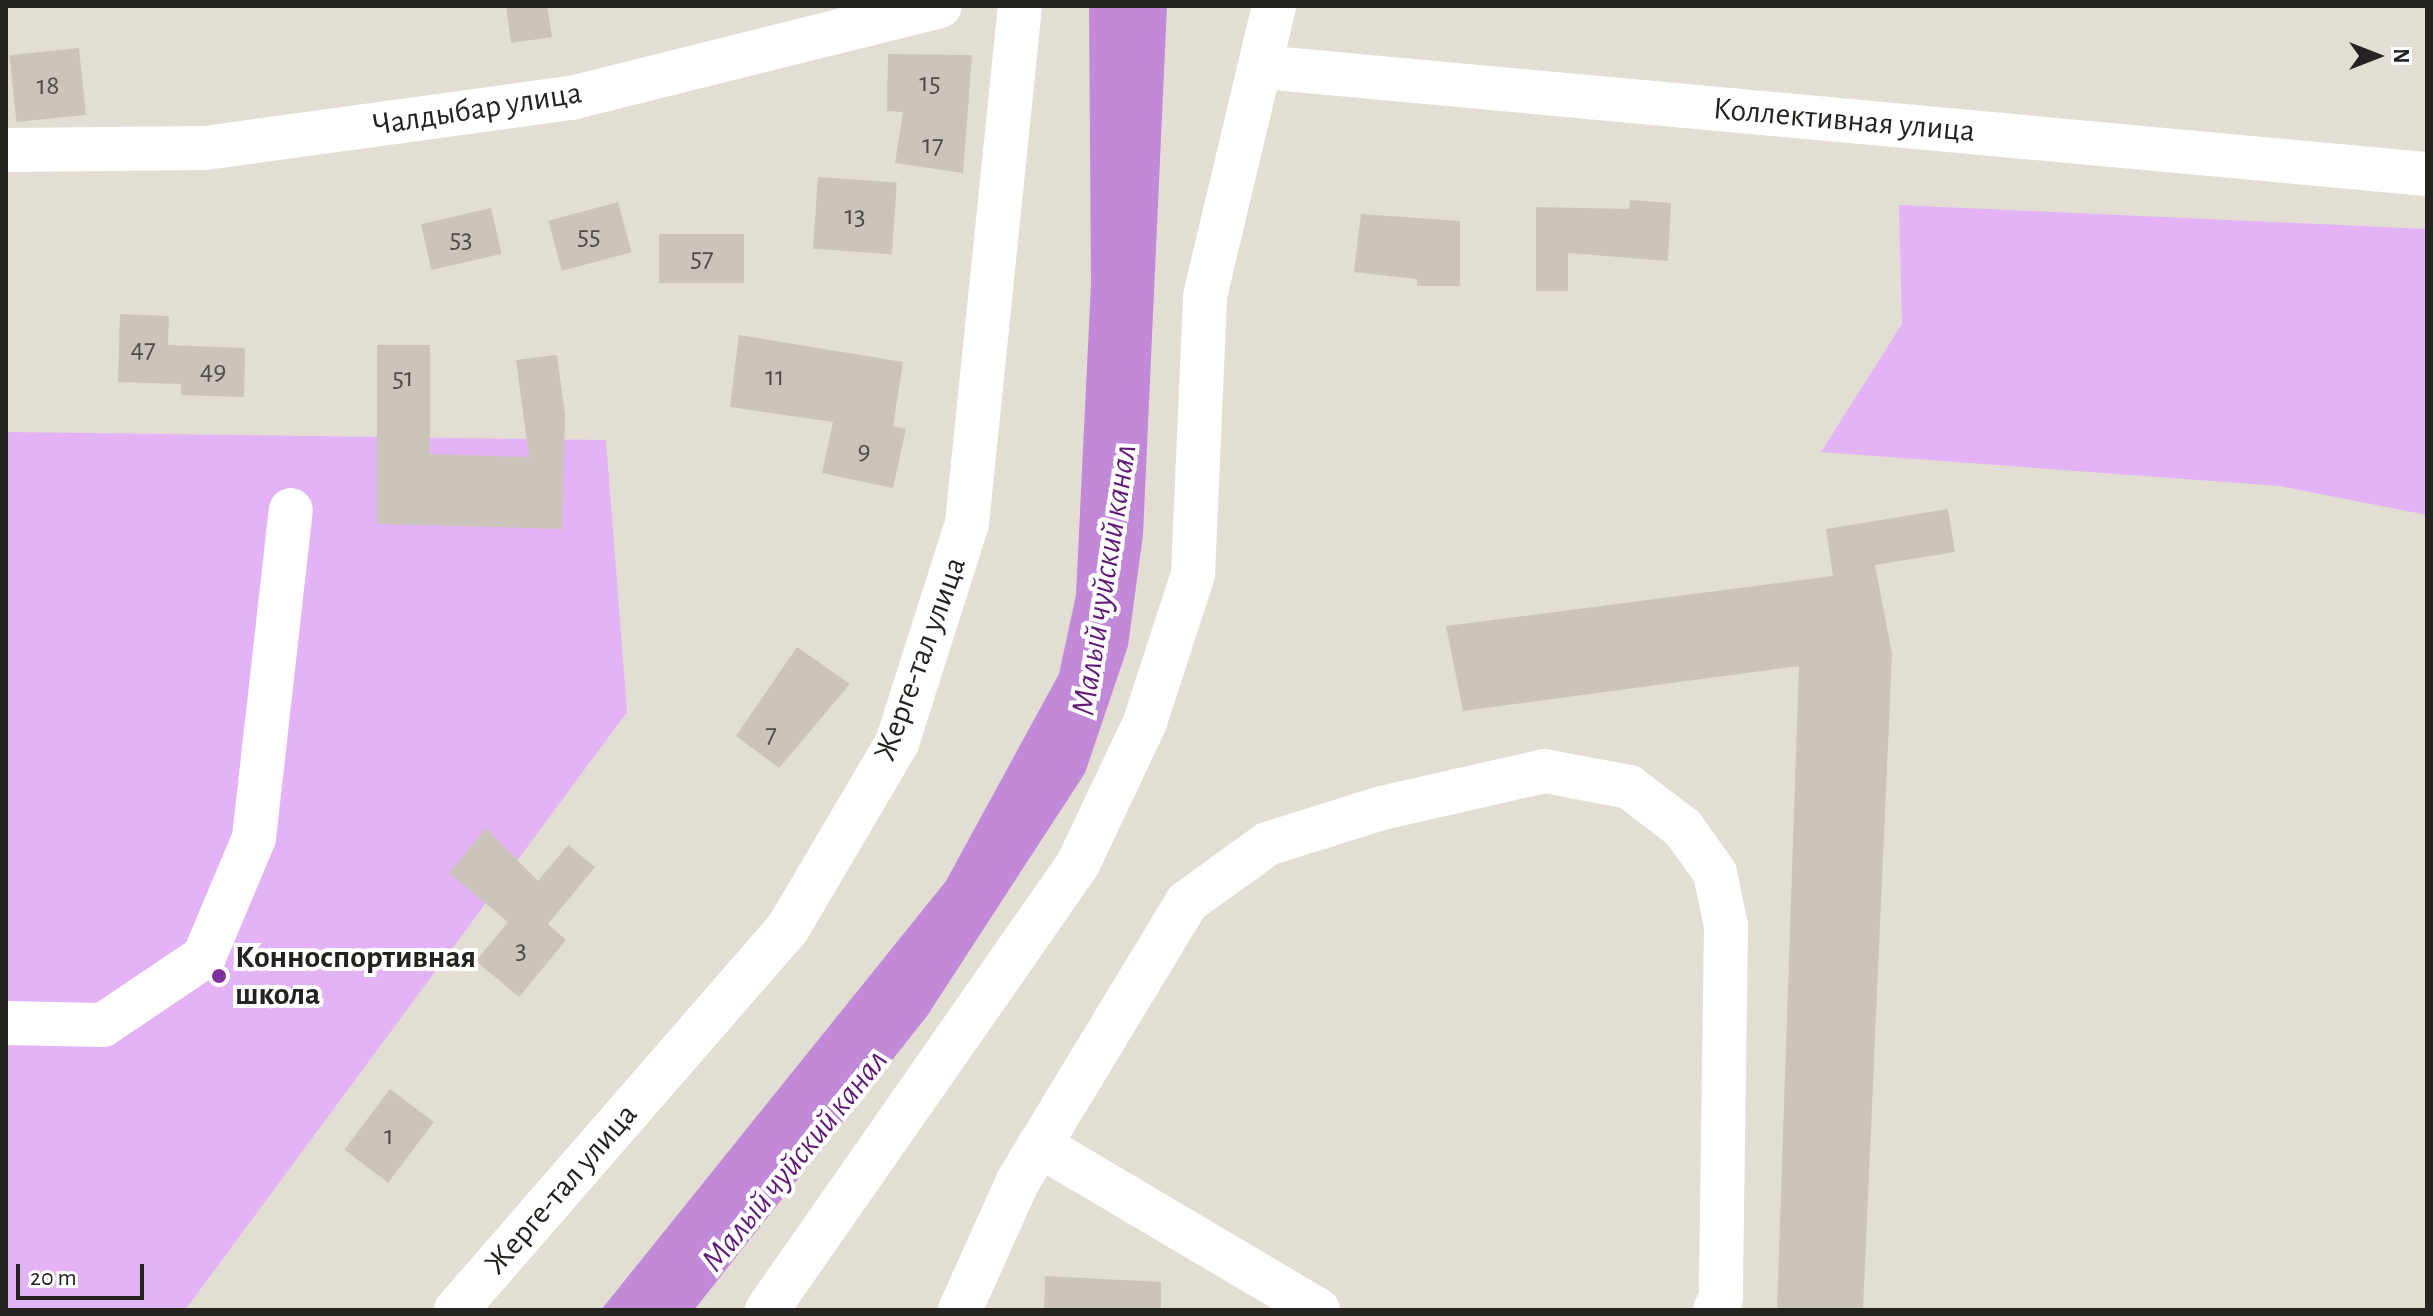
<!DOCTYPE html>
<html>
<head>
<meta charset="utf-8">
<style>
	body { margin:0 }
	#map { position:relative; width:2433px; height:1316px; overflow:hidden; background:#e3ded3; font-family:"Alegreya Sans",sans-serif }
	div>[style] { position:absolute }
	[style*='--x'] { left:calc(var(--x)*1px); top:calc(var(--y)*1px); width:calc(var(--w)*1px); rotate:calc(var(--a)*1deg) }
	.green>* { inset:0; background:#e3b3f6 }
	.water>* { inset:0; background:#c189d7 }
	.building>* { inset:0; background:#cac4ba; transform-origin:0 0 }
	.minor>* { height:44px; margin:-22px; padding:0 22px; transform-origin:22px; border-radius:22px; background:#fff }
	.dots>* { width:22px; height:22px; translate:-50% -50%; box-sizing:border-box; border:4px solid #fff; border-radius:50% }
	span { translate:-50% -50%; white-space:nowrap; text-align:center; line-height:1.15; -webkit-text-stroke:8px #fff; paint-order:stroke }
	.number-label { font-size:28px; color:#4e4b46 }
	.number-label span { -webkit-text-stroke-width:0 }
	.street-label { font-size:32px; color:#25231f }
	.poi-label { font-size:32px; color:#25231f; font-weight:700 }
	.left { translate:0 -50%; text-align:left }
	.water-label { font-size:34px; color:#611c78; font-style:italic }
	.frame { position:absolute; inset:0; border:8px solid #25231f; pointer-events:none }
	.north { position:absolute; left:2337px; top:16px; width:80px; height:80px; -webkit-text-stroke:6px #fff; paint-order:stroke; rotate:90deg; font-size:22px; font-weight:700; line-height:32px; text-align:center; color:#25231f }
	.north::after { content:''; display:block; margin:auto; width:28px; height:36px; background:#25231f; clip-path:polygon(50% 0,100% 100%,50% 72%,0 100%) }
	.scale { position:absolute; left:16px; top:1264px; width:128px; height:36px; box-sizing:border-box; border:4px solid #25231f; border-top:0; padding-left:10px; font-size:24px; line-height:28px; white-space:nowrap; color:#25231f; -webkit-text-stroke:6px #fff; paint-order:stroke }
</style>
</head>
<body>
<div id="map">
	<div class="green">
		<i style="clip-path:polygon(1899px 205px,2427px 229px,2427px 515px,2280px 486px,1821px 452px,1902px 324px)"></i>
		<i style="clip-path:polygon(6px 432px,606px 440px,627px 712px,185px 1310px,6px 1310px)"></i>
	</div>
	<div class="water">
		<i style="clip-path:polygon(1089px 6px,1167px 6px,1143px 535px,1128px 646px,1085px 773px,927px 1016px,694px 1310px,601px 1310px,946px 881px,1059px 674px,1076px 595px,1091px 283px)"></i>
	</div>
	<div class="building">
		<i style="clip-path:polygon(506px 6px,547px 6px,552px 37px,511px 43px)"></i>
		<i style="left:79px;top:48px;width:67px;height:70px;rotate:84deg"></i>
		<i style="clip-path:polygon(888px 54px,972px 55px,963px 173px,895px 163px,903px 112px,887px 111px)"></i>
		<i style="left:818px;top:177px;width:79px;height:72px;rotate:4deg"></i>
		<i style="clip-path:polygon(1630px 200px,1671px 203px,1668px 261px,1568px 253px,1568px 291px,1536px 291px,1536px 207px,1629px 209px)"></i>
		<i style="left:618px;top:202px;width:52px;height:72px;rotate:75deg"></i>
		<i style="left:491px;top:208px;width:47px;height:72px;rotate:77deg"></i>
		<i style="clip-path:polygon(1361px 214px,1460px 221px,1460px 286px,1417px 286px,1417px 279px,1354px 272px)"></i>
		<i style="left:659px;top:234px;width:85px;height:49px"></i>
		<i style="clip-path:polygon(120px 314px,169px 316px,168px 345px,245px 348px,244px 397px,181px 395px,181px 384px,118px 382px)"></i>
		<i style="clip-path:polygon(739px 335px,903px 362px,893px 426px,906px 429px,893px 488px,822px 473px,833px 422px,730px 407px)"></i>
		<i style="clip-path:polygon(377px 345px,430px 345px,430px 454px,529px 457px,516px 360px,557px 355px,565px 415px,562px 529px,377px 524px)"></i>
		<i style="clip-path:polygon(1948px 509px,1955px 552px,1875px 565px,1892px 654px,1863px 1310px,1777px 1310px,1799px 666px,1463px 711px,1446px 626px,1833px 576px,1826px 529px)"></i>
		<i style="clip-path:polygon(797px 647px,850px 684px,779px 768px,736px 736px)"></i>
		<i style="clip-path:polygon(486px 828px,538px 881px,568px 845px,595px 867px,548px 924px,566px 940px,519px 997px,476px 961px,508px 922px,449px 873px)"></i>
		<i style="left:390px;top:1089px;width:55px;height:76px;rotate:37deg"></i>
		<i style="clip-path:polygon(1045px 1276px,1161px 1282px,1161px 1310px,1044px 1310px)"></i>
	</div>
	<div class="minor">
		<i style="--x:1262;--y:67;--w:1170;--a:5.25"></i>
		<i style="--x:6;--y:150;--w:199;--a:-0.6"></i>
		<i style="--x:205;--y:148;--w:369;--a:-7.8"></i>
		<i style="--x:571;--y:98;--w:380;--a:-14"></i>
		<i style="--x:6;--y:1023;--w:97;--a:1.2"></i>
		<i style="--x:103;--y:1025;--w:122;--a:-34"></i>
		<i style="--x:204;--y:957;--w:129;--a:-67.2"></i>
		<i style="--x:254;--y:838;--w:330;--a:-83.6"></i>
		<i style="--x:1039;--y:1145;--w:324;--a:30.6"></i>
		<i style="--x:456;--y:1310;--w:506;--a:-49.01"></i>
		<i style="--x:788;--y:928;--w:215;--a:-59.5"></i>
		<i style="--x:897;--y:743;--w:231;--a:-72.3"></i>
		<i style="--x:967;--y:523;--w:520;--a:-84.15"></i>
		<i style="--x:767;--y:1310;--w:544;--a:-55.11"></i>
		<i style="--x:1078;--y:864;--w:157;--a:-64.7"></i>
		<i style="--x:1145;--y:722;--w:156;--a:-72"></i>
		<i style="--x:1193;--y:574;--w:278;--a:-87.5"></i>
		<i style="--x:1205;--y:296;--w:298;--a:-76.6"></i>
		<i style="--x:960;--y:1310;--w:141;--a:-65.8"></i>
		<i style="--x:1018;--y:1181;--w:326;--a:-58.8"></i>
		<i style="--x:1187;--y:902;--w:99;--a:-35.9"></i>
		<i style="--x:1267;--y:844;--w:121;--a:-17.4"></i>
		<i style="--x:1382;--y:808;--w:167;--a:-12.8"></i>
		<i style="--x:1545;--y:771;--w:86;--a:10.8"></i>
		<i style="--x:1629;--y:787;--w:68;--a:37.2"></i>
		<i style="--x:1683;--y:828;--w:55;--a:54.6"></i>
		<i style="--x:1715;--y:873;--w:54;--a:78.3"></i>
		<i style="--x:1726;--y:926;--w:372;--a:90.8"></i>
		<i style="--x:1721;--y:1298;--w:13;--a:117"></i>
	</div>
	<div class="dots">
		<i style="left:219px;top:976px;background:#812e9d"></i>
	</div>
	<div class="number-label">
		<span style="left:930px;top:83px">15</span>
		<span style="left:48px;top:86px">18</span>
		<span style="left:933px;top:145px">17</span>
		<span style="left:855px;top:216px">13</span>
		<span style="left:589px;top:236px">55</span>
		<span style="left:461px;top:239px">53</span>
		<span style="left:702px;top:258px">57</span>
		<span style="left:143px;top:349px">47</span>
		<span style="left:213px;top:371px">49</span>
		<span style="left:775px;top:377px">11</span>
		<span style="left:403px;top:378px">51</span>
		<span style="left:864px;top:451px">9</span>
		<span style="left:771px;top:734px">7</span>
		<span style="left:521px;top:950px">3</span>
		<span style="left:389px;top:1136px">1</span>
	</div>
	<div class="street-label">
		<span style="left:477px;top:109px;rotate:-9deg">Чалдыбар улица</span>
		<span style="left:1844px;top:120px;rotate:5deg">Коллективная улица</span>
		<span style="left:920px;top:659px;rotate:-70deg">Жерге-тал улица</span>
		<span style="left:561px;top:1189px;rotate:-49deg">Жерге-тал улица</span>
	</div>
	<div class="poi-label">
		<span class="left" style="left:235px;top:976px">Конноспортивная<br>школа</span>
	</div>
	<div class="water-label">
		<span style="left:1105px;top:580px;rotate:-81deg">Малый чуйский канал</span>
		<span style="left:795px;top:1161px;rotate:-51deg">Малый чуйский канал</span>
	</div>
	<div class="frame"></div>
	<div class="north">N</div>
	<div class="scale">20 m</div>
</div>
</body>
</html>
